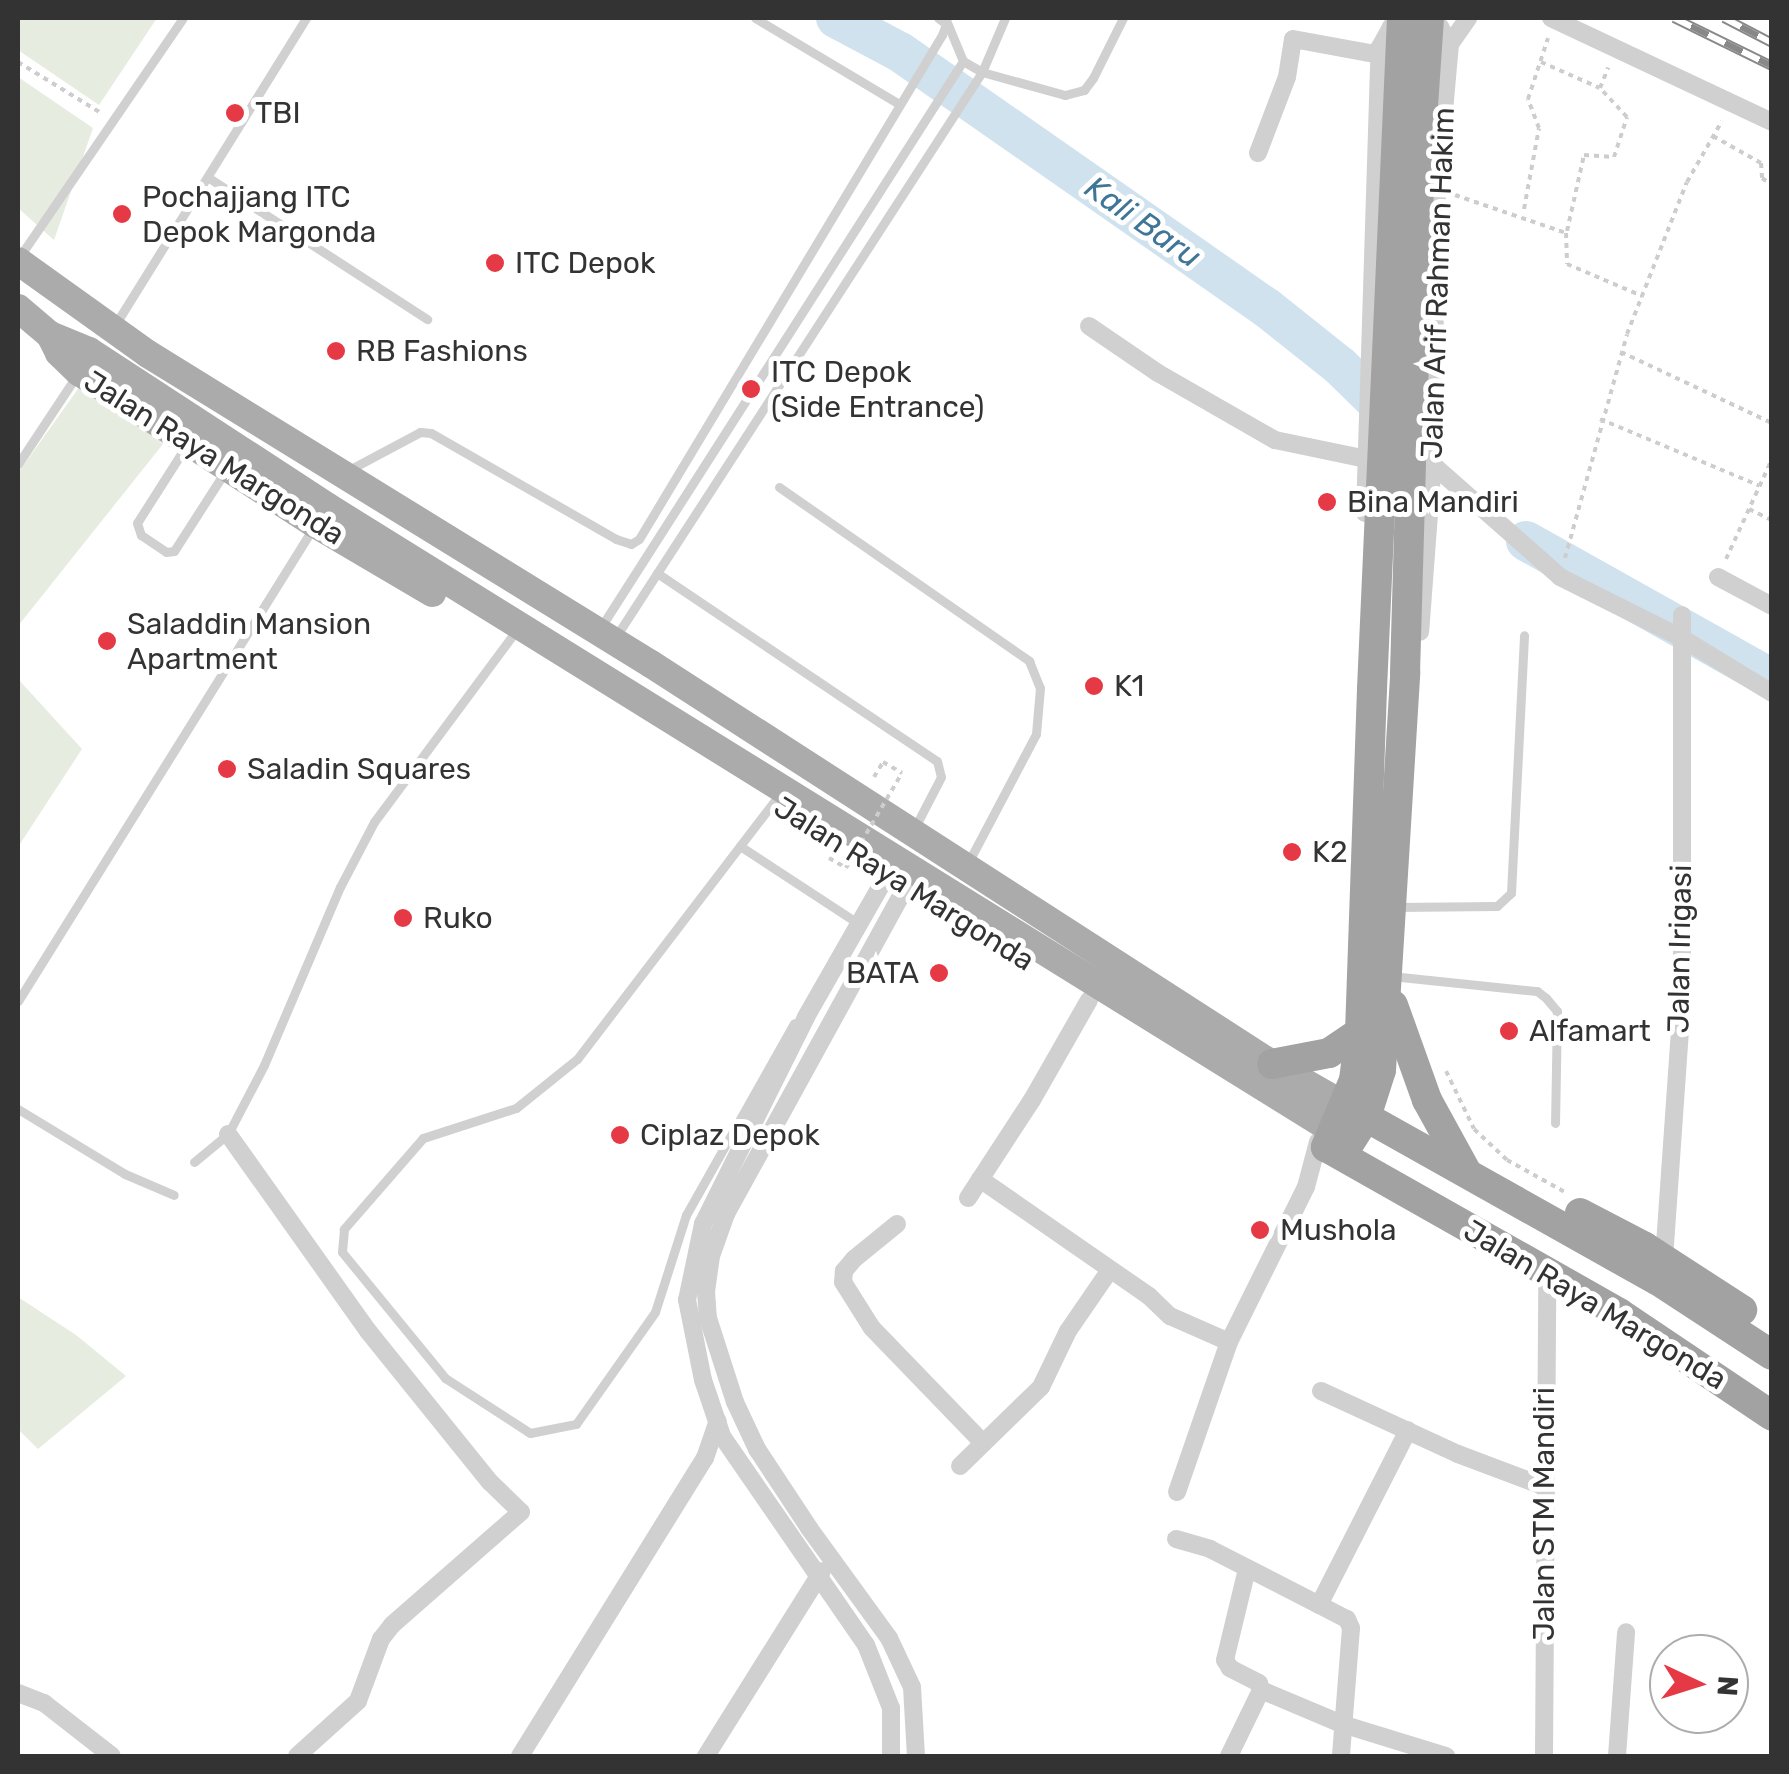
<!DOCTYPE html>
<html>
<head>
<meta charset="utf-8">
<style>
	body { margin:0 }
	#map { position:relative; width:1789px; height:1774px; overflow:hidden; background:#fff; font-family:Rubik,sans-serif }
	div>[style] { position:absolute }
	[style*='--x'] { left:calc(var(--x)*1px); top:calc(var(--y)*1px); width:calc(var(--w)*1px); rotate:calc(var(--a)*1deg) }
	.green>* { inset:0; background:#e6ecdf }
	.river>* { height:40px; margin:-20px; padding:0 20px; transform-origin:20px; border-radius:20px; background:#cfe2ee }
	.path>* { height:4px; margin-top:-2px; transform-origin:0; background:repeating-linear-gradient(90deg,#cdcdcd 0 5px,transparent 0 10px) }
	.service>* { height:9px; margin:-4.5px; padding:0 4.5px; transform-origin:4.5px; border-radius:4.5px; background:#d0d0d0 }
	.minor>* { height:18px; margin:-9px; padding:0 9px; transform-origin:9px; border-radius:9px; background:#d0d0d0 }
	.primary>* { height:28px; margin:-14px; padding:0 14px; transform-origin:14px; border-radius:14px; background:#ababab }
	.trunk>* { height:30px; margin:-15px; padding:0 15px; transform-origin:15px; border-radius:15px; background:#a2a2a2 }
	.rail>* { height:10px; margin-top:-5px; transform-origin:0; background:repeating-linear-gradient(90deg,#fff 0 19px,#888 0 38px); box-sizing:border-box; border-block:2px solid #888 }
	.path-bridge>* { height:4px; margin-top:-2px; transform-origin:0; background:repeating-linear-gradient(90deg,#cdcdcd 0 5px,transparent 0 10px) }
	.trunk-bridge>* { height:30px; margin:-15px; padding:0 15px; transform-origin:15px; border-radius:15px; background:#a2a2a2 }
	.dots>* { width:28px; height:28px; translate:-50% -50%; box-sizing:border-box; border:5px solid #fff; border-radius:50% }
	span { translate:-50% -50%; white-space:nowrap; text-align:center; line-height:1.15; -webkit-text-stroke:10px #fff; paint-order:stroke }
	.poi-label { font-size:30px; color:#333 }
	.left { translate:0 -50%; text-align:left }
	.right { translate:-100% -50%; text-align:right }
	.street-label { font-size:30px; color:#333 }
	.water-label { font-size:32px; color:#3f7597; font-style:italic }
	.frame { position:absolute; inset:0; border:20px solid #333; pointer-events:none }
	.north { position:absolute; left:1649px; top:1634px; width:100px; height:100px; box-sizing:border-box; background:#fff; border:2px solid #adadad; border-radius:50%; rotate:94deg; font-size:28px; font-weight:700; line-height:40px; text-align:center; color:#333 }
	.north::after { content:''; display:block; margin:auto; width:35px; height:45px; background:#e63946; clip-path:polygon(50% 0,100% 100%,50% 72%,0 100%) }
</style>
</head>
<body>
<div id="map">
	<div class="green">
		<i style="clip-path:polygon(18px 18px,157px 18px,99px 105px,18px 50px)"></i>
		<i style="clip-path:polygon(18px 77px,93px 128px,54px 240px,18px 208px)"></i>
		<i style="clip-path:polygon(83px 382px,163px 444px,18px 626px,18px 473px)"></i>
		<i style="clip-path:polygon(18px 679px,82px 749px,18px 847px)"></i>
		<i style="clip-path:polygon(18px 1297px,76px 1335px,126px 1376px,38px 1449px,18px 1429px)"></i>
	</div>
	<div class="river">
		<i style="--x:836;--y:18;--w:72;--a:28"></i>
		<i style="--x:900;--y:52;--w:447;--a:34.9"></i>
		<i style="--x:1267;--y:308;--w:93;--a:38.5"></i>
		<i style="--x:1340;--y:366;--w:83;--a:44.5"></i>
		<i style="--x:1526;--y:541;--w:282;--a:29.3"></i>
	</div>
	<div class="path">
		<i style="--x:18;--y:62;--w:97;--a:31.6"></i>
		<i style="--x:1541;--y:62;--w:64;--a:23.8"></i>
		<i style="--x:1600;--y:88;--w:22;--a:-68"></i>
		<i style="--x:1713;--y:136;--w:55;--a:29.4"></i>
		<i style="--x:1761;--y:163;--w:15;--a:86"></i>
		<i style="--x:1762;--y:178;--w:12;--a:35"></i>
		<i style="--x:1455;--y:195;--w:117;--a:18.9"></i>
		<i style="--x:1566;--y:233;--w:31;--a:88"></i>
		<i style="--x:1567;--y:264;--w:82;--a:23.1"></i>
		<i style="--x:1524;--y:209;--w:82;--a:-79.5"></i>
		<i style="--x:1539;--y:128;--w:31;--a:-111"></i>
		<i style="--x:1528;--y:99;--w:64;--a:-71.8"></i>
		<i style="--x:1567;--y:231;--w:78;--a:-77.4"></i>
		<i style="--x:1584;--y:155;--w:30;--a:4"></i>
		<i style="--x:1614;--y:157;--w:42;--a:-72"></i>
		<i style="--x:1627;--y:117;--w:40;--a:-133"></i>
		<i style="--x:1621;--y:352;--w:167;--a:25.2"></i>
		<i style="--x:1600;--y:419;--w:173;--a:22.7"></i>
		<i style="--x:1749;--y:509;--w:25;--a:26"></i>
		<i style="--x:1565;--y:558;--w:232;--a:-74.5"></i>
		<i style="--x:1627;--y:334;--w:163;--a:-68.5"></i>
		<i style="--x:1687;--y:182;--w:70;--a:-60.2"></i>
		<i style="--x:1726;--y:559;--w:110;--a:-65.3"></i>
		<i style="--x:874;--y:777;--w:17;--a:-59"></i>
		<i style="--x:883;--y:762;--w:22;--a:30"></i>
		<i style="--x:834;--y:849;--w:10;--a:119"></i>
		<i style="--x:829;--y:858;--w:20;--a:30"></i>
		<i style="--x:1446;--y:1071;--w:64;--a:64.2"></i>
		<i style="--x:1474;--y:1129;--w:45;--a:43.2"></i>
		<i style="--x:1507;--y:1160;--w:66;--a:28.9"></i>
	</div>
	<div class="service">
		<i style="--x:755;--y:18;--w:168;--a:30.8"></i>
		<i style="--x:946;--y:20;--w:44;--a:67.5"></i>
		<i style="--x:963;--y:61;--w:22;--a:30"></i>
		<i style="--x:982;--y:72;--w:86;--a:15.5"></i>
		<i style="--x:1065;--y:95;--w:20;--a:-15"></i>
		<i style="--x:1084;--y:90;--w:15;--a:-53"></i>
		<i style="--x:1093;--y:78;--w:67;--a:-63.4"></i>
		<i style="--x:209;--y:178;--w:260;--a:32.9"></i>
		<i style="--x:18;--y:259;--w:292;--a:-55.6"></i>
		<i style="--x:115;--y:325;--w:362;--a:-58.1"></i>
		<i style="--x:186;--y:446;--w:91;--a:122.5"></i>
		<i style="--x:137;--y:523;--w:13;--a:72"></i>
		<i style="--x:141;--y:535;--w:30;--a:34"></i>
		<i style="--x:166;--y:552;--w:8;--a:-7"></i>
		<i style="--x:174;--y:551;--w:96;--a:-57.3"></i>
		<i style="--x:18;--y:464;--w:107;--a:-56.5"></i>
		<i style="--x:347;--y:471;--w:83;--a:-28.1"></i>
		<i style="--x:420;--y:432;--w:11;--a:5"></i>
		<i style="--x:431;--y:433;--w:213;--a:29.8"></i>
		<i style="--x:616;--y:539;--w:16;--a:18"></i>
		<i style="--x:631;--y:544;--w:9;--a:-32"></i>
		<i style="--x:639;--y:539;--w:588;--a:-58.99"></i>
		<i style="--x:942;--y:35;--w:12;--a:-70"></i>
		<i style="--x:946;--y:24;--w:10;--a:-143"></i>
		<i style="--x:779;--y:487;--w:305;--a:34.8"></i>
		<i style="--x:1029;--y:661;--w:29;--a:68"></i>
		<i style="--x:1040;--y:688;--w:46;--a:95"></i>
		<i style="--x:1036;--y:734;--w:146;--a:117.8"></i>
		<i style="--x:657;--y:573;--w:337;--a:33.9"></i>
		<i style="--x:937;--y:761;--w:16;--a:76"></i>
		<i style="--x:941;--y:777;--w:59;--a:117.4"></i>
		<i style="--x:601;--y:627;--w:672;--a:-57.4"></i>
		<i style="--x:615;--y:638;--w:675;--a:-57.04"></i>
		<i style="--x:982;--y:72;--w:59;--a:-66.9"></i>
		<i style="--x:782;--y:791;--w:337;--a:127.4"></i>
		<i style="--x:577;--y:1059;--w:78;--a:141.2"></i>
		<i style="--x:516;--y:1108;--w:98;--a:162.1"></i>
		<i style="--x:423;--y:1138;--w:121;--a:131"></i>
		<i style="--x:344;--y:1229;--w:23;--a:95"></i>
		<i style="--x:342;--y:1252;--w:163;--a:50.7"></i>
		<i style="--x:445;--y:1378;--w:101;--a:32.9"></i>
		<i style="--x:530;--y:1433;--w:47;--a:-11.1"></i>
		<i style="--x:576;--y:1424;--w:137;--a:-54.8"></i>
		<i style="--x:655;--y:1312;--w:102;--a:-72.3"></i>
		<i style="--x:686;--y:1215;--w:220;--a:-60.6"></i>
		<i style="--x:740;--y:846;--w:135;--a:33.2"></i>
		<i style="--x:1395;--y:907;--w:102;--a:-0.6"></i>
		<i style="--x:1497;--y:906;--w:19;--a:-43"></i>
		<i style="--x:1511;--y:893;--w:258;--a:-87.1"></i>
		<i style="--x:1391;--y:976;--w:147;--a:5.9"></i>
		<i style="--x:1537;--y:991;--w:11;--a:38"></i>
		<i style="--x:1546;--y:998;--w:17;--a:50"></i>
		<i style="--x:1557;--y:1011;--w:112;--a:91"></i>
		<i style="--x:18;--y:1001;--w:557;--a:-58.05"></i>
		<i style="--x:18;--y:1109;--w:125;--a:31.3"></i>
		<i style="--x:125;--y:1174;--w:53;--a:23.2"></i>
		<i style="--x:194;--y:1162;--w:44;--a:-39.5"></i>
		<i style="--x:228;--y:1134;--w:78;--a:-62.4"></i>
		<i style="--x:264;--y:1065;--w:194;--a:-66.9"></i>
		<i style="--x:340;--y:887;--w:73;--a:-62.4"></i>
		<i style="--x:374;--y:822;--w:238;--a:-53.4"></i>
	</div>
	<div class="minor">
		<i style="--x:1551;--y:18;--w:244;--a:25.2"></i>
		<i style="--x:1450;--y:44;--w:32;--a:-55"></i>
		<i style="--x:1258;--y:153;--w:81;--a:-69.1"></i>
		<i style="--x:1287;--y:77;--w:38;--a:-81"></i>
		<i style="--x:1293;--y:39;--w:88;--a:10.4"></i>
		<i style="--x:1089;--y:326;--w:83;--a:34.3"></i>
		<i style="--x:1158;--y:373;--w:135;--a:29.8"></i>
		<i style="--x:1275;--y:440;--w:94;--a:11.7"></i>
		<i style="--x:1432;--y:464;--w:171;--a:41.4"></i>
		<i style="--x:1560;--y:577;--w:134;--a:26.6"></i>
		<i style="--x:1680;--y:637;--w:108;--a:31.3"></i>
		<i style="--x:1365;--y:513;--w:466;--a:-88.2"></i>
		<i style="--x:1380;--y:47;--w:23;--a:-61"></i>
		<i style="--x:1391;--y:27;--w:14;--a:-21"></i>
		<i style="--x:1404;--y:22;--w:26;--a:2"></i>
		<i style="--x:1430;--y:23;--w:11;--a:22"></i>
		<i style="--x:1440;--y:27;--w:20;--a:60"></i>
		<i style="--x:1450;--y:44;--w:146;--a:95.1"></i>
		<i style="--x:1437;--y:189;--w:285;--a:91"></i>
		<i style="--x:1432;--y:474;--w:158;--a:94.3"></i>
		<i style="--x:1718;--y:577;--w:61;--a:28.2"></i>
		<i style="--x:914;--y:872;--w:390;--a:118.8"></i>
		<i style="--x:726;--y:1214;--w:45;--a:109.7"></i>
		<i style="--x:711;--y:1256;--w:35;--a:98"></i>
		<i style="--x:706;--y:1291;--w:27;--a:86"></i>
		<i style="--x:708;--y:1318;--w:88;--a:72.2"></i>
		<i style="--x:735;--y:1402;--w:52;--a:64.9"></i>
		<i style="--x:757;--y:1449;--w:95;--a:56.6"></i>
		<i style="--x:809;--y:1528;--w:136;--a:54"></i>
		<i style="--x:889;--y:1638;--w:54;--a:64.9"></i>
		<i style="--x:912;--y:1687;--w:69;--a:86.7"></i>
		<i style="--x:228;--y:1134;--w:242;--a:54.6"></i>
		<i style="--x:368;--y:1331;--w:194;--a:51.1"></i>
		<i style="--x:490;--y:1482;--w:43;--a:44.1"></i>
		<i style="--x:521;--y:1512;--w:171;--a:138.8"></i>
		<i style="--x:392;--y:1625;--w:18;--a:128"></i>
		<i style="--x:381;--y:1639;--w:66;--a:110.4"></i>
		<i style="--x:358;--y:1701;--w:82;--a:138"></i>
		<i style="--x:980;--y:1179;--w:206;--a:34.7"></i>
		<i style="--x:1149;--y:1296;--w:29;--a:44"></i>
		<i style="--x:1170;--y:1316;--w:64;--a:23.8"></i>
		<i style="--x:968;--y:1198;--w:117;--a:-56.9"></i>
		<i style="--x:1032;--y:1100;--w:115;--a:-60.3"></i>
		<i style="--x:897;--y:1224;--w:55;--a:140.9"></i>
		<i style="--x:854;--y:1259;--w:16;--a:130"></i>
		<i style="--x:844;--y:1271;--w:11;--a:95"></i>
		<i style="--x:843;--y:1282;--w:54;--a:57.8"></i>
		<i style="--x:872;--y:1328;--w:160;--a:46"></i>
		<i style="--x:1664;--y:1259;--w:260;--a:-86"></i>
		<i style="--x:1682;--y:1000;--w:385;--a:-90"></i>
		<i style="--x:1321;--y:1391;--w:151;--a:24.7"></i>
		<i style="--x:1458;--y:1454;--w:91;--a:20.6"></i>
		<i style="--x:960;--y:1466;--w:113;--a:-44.3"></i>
		<i style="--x:1041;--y:1387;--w:62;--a:-64.3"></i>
		<i style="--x:1068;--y:1331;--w:74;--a:-55.5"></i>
		<i style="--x:1177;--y:1492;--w:159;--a:-70.9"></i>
		<i style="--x:1229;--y:1342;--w:173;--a:-63.6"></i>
		<i style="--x:1306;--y:1187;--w:47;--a:-75.1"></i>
		<i style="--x:1176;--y:1539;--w:35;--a:16"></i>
		<i style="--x:1210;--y:1549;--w:154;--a:27.1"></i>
		<i style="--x:1347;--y:1619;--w:10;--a:66"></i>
		<i style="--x:1351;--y:1628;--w:128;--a:94.5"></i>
		<i style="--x:1319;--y:1605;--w:196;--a:-63"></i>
		<i style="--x:1261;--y:1690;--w:88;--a:22.8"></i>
		<i style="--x:1342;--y:1724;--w:109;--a:17.1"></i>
		<i style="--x:18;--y:1693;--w:28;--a:21"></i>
		<i style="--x:44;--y:1703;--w:86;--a:37.9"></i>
		<i style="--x:520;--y:1756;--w:351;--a:-58.2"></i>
		<i style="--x:705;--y:1458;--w:39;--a:-71"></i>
		<i style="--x:706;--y:1756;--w:218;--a:-57.9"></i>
		<i style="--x:891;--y:1756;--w:48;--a:-90"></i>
		<i style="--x:891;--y:1708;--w:68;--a:-111.6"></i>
		<i style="--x:866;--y:1645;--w:254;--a:-124.6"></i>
		<i style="--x:722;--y:1436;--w:59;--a:-108.7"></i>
		<i style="--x:703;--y:1380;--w:82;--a:-101.3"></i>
		<i style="--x:687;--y:1300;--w:78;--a:-78.1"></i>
		<i style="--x:703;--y:1224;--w:231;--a:-63.5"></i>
		<i style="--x:806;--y:1017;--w:180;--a:-60.3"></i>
		<i style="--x:1229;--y:1756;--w:73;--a:-64.1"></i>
		<i style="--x:1261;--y:1690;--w:7;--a:-106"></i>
		<i style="--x:1259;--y:1683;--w:33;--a:-153"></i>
		<i style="--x:1230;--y:1668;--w:9;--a:-122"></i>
		<i style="--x:1225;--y:1660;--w:94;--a:-76.4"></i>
		<i style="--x:1544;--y:1756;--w:485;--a:-89.6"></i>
		<i style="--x:1617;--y:1756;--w:124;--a:-85.8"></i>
	</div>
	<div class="primary">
		<i style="--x:18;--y:261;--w:160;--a:35.6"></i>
		<i style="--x:148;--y:354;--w:591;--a:31.65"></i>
		<i style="--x:651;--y:664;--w:739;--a:32.79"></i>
		<i style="--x:1272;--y:1064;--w:101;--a:29.6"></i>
		<i style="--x:18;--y:308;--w:42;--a:40.2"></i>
		<i style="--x:50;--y:335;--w:42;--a:22.3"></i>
		<i style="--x:89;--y:351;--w:285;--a:33.1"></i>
		<i style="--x:328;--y:507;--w:1203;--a:31.81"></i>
		<i style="--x:50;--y:335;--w:20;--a:63"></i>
		<i style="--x:59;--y:353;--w:28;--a:44"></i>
		<i style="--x:79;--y:372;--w:281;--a:32.8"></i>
		<i style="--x:315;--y:524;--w:136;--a:30.5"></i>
	</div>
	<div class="trunk">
		<i style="--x:1372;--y:689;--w:343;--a:92"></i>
		<i style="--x:1360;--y:1032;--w:48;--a:97.1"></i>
		<i style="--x:1354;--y:1080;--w:73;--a:112.7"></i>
		<i style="--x:1326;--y:1147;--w:337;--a:29.5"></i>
		<i style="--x:1619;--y:1313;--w:184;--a:33.9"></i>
		<i style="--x:1393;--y:1005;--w:101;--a:70.3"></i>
		<i style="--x:1427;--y:1100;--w:81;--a:61.2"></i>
		<i style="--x:1272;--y:1064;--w:58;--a:-10.9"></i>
		<i style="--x:1329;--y:1053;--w:37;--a:-34"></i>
		<i style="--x:1366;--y:1117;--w:334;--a:29.3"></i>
		<i style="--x:1657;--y:1280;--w:137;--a:33.1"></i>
		<i style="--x:1342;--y:1155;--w:45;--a:-57.7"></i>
		<i style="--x:1366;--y:1117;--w:49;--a:-72.3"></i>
		<i style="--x:1381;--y:1070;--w:398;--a:-86.5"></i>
		<i style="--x:1580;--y:1213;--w:73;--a:27.6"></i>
		<i style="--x:1645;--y:1247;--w:116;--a:33"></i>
	</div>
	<div class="rail">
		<i style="--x:1674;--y:18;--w:109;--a:26.1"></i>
		<i style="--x:1724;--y:18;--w:54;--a:27.5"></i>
	</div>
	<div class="path-bridge">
		<i style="--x:846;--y:868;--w:110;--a:-59.5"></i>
	</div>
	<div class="trunk-bridge">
		<i style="--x:1405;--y:673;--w:523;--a:-88.36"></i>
		<i style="--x:1420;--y:150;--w:132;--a:-86.1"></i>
		<i style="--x:1372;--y:689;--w:672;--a:-87.44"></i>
	</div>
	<div class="dots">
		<i style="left:235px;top:113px;background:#e63946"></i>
		<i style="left:122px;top:214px;background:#e63946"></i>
		<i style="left:495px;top:263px;background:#e63946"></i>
		<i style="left:336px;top:351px;background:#e63946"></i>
		<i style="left:751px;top:389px;background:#e63946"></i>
		<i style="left:1327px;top:502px;background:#e63946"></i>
		<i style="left:107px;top:641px;background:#e63946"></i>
		<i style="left:1094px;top:686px;background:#e63946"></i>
		<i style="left:227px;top:769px;background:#e63946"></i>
		<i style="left:1292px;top:852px;background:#e63946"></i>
		<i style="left:403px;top:918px;background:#e63946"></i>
		<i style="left:939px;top:973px;background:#e63946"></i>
		<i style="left:1509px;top:1031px;background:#e63946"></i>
		<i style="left:620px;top:1135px;background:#e63946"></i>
		<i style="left:1260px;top:1230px;background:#e63946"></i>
	</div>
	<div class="poi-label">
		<span class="left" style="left:255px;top:113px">TBI</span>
		<span class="left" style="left:142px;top:214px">Pochajjang ITC<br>Depok Margonda</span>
		<span class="left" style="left:515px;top:263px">ITC Depok</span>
		<span class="left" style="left:356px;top:351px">RB Fashions</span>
		<span class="left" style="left:771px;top:389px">ITC Depok<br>(Side Entrance)</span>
		<span class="left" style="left:1347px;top:502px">Bina Mandiri</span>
		<span class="left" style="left:127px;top:641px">Saladdin Mansion<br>Apartment</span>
		<span class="left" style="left:1114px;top:686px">K1</span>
		<span class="left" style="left:247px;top:769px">Saladin Squares</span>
		<span class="left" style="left:1312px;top:852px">K2</span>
		<span class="left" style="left:423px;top:918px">Ruko</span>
		<span class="right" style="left:919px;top:973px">BATA</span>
		<span class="left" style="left:1529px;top:1031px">Alfamart</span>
		<span class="left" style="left:640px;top:1135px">Ciplaz Depok</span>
		<span class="left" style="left:1280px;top:1230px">Mushola</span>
	</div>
	<div class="street-label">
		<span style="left:1438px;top:283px;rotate:-88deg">Jalan Arif Rahman Hakim</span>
		<span style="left:214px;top:458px;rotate:32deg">Jalan Raya Margonda</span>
		<span style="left:904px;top:884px;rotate:32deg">Jalan Raya Margonda</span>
		<span style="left:1680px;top:949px;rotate:-89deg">Jalan Irigasi</span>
		<span style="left:1595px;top:1305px;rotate:31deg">Jalan Raya Margonda</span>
		<span style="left:1544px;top:1514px;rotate:-90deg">Jalan STM Mandiri</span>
	</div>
	<div class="water-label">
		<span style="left:1143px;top:222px;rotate:35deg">Kali Baru</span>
	</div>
	<div class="frame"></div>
	<div class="north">N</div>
</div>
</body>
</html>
